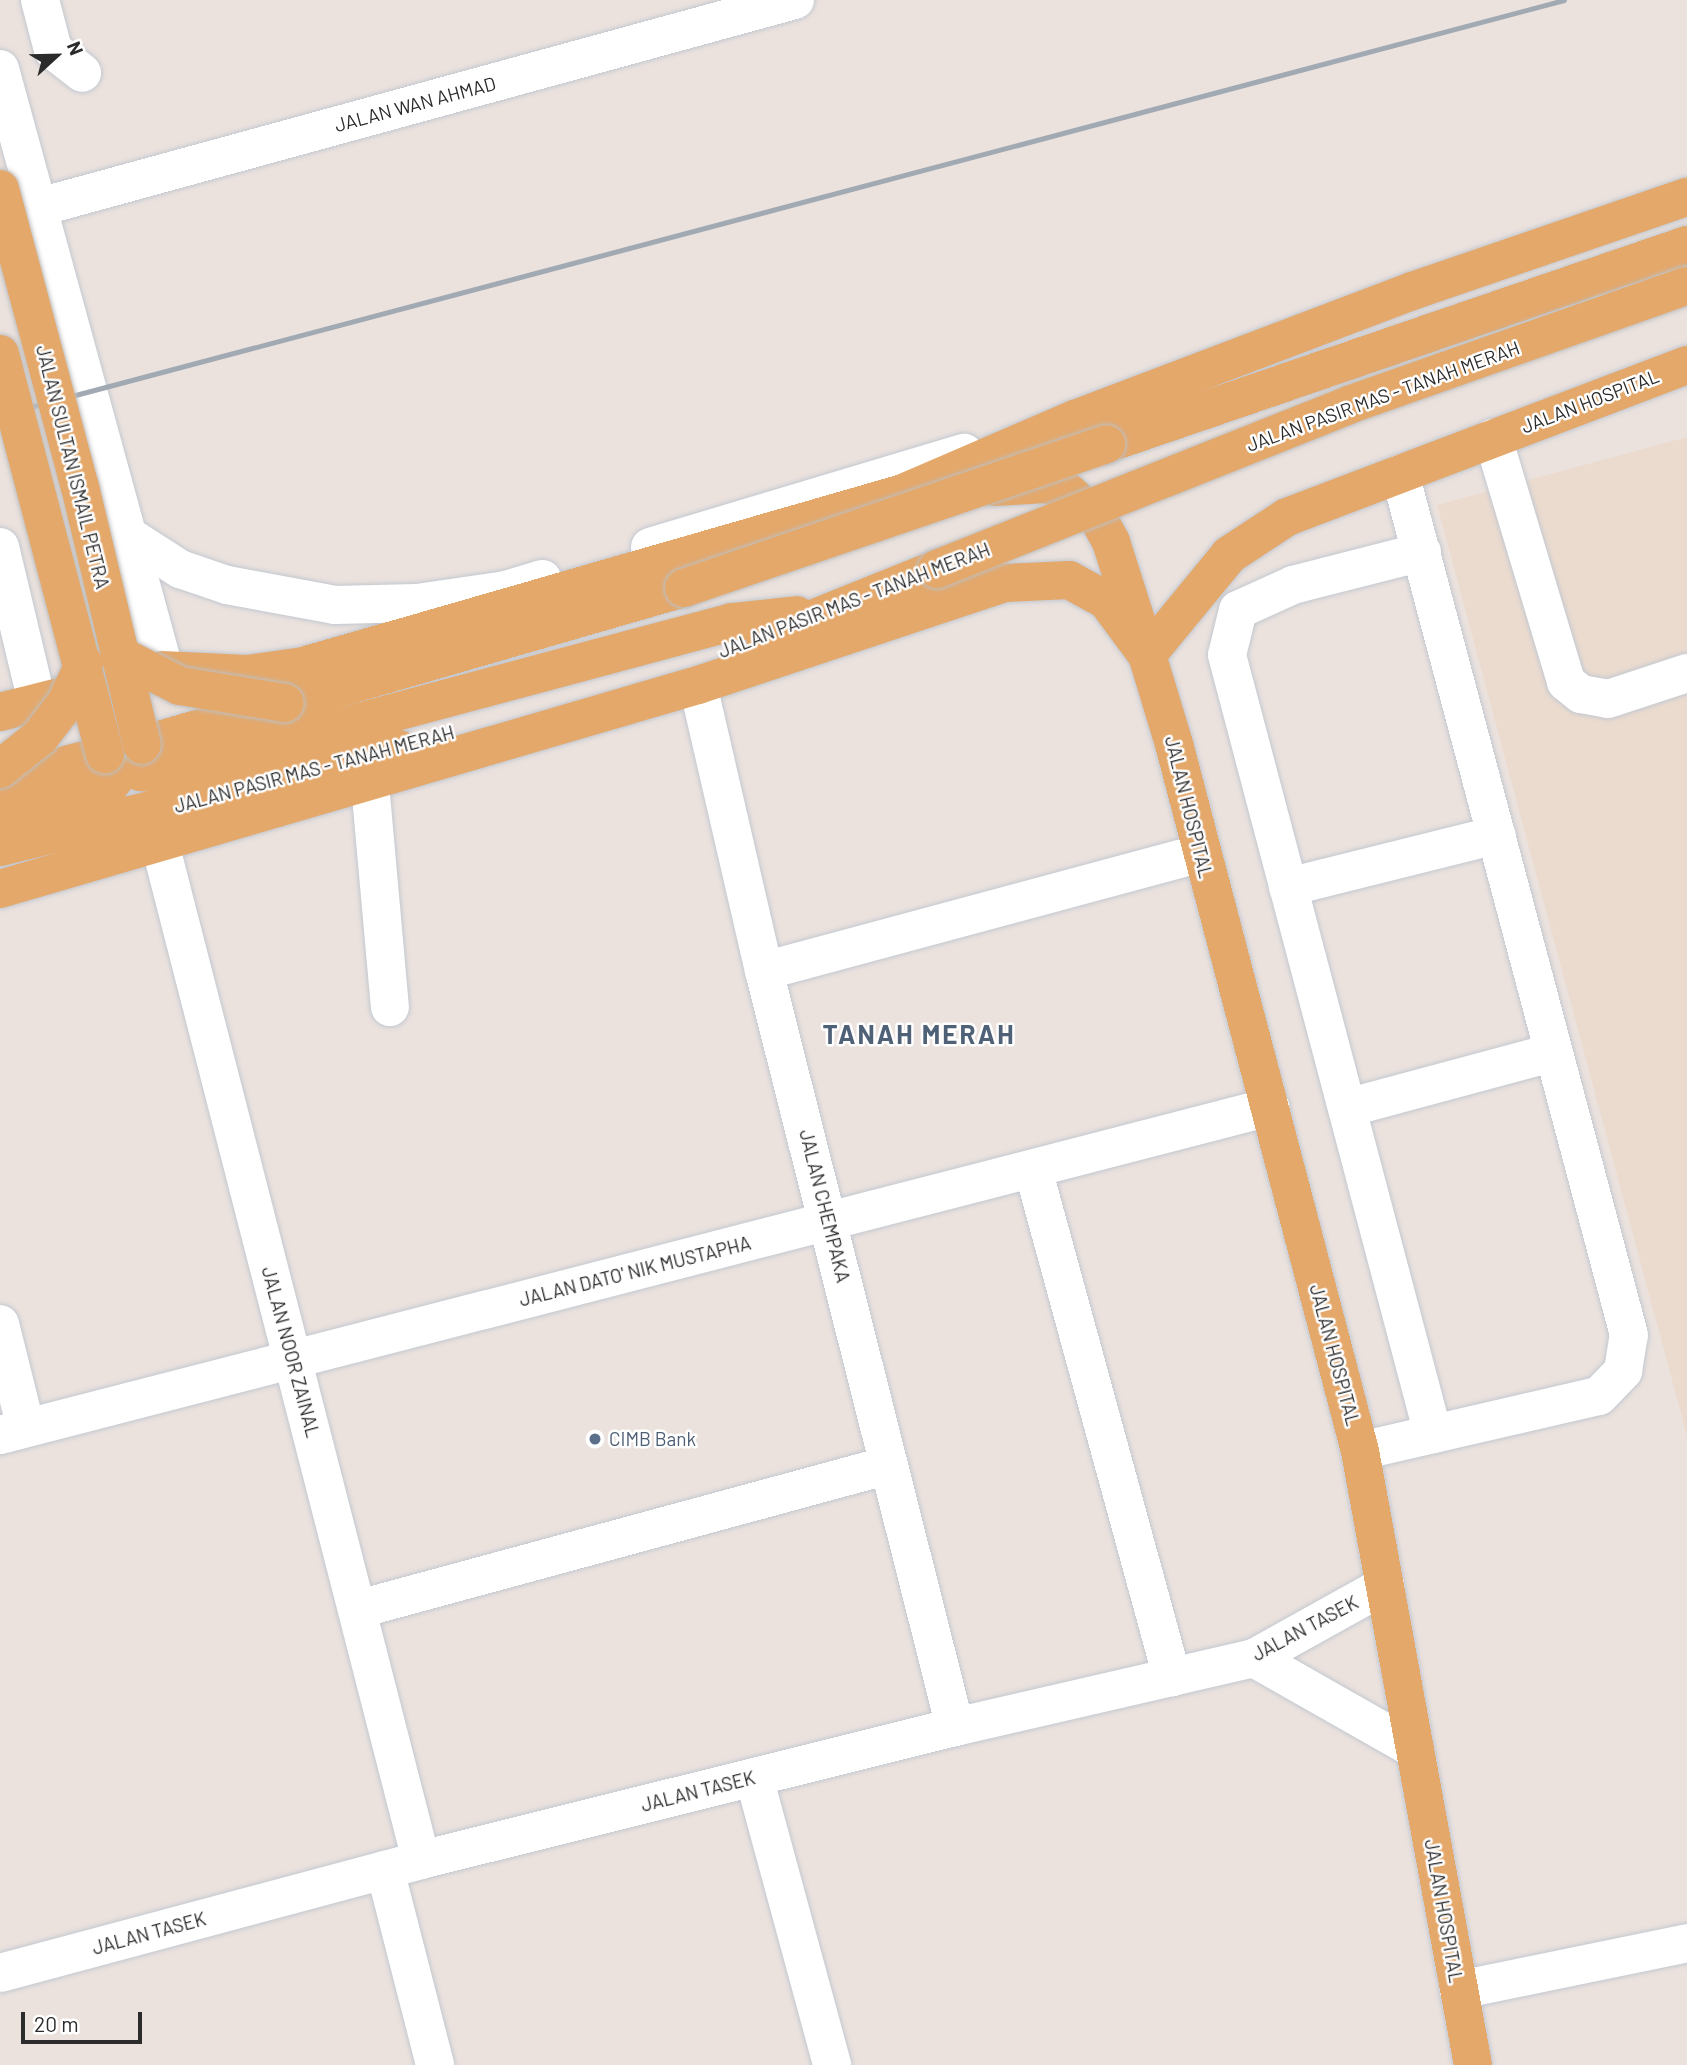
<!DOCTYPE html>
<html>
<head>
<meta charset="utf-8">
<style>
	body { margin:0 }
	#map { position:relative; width:1687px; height:2065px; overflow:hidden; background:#ebe2de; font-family:Barlow,sans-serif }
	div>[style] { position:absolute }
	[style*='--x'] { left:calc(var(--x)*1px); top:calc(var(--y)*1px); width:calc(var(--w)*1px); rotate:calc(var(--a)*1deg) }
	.education>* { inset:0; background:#ebdbcf }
	.roads { filter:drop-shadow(0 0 2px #c3c8d0) drop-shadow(0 0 2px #c3c8d0) }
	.minor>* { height:38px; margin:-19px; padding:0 19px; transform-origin:19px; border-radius:19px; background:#fff }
	.major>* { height:38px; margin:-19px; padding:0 19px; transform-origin:19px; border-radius:19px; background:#e4a86b }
	.rail>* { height:5px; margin:-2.5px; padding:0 2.5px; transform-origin:2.5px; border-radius:2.5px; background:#a1a9b3 }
	.bridges { filter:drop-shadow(0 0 2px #bfbfbf) drop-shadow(0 0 2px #bfbfbf) }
	.major-bridge>* { height:38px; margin:-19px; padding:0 19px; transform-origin:19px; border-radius:19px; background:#e4a86b }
	.dots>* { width:19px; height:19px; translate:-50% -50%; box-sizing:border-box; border:4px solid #fff; border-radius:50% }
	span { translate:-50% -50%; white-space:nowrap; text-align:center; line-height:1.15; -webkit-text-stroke:5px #fff; paint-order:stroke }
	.street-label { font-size:19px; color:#2b2b2b }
	.service-label { font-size:19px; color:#4e5e75 }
	.left { translate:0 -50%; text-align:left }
	.district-label { font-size:26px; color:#4f6177; font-weight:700; letter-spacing:2px }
	.north { position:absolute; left:21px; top:21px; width:70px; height:70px; -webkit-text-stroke:5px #fff; paint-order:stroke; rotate:68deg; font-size:19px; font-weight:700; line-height:28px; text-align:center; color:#2b2b2b }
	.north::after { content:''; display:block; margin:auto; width:24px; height:32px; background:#2b2b2b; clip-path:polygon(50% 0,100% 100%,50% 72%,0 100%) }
	.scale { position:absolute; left:21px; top:2012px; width:121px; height:32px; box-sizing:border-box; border:4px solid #2b2b2b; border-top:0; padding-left:9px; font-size:21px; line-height:24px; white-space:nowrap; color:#2b2b2b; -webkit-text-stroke:5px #fff; paint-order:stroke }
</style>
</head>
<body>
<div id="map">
	<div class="education">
		<i style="clip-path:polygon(1687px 437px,1687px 1436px,1437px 505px)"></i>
	</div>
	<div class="roads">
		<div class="minor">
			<i style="--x:40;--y:0;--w:52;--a:75.4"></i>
			<i style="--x:53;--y:50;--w:37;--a:38"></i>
			<i style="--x:0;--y:69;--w:622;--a:74.71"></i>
			<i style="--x:36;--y:208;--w:787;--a:-15.33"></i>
			<i style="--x:1493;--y:438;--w:255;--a:73.3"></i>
			<i style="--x:1566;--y:682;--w:19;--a:39"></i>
			<i style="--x:1581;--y:694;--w:27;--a:10"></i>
			<i style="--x:1608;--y:699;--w:83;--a:-18.2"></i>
			<i style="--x:124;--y:533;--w:67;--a:32.7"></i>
			<i style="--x:180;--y:569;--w:50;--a:18.8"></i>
			<i style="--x:227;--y:585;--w:110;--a:10.5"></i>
			<i style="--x:335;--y:605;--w:82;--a:-1.4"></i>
			<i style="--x:417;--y:603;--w:90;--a:-8.3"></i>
			<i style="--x:506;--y:590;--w:38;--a:-17"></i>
			<i style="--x:0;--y:547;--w:159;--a:76.6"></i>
			<i style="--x:650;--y:547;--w:328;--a:-16.7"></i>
			<i style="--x:1422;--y:552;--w:133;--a:165.7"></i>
			<i style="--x:1293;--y:585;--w:60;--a:155.6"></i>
			<i style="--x:1238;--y:610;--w:46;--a:103.7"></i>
			<i style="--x:1227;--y:655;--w:806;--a:75.19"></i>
			<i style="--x:698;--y:685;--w:294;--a:77"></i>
			<i style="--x:764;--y:971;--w:780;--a:75.82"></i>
			<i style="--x:370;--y:784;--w:224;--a:84.9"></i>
			<i style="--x:160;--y:844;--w:1049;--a:75.59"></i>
			<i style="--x:1288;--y:887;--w:215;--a:-14"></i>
			<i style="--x:764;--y:971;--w:453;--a:-15.1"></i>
			<i style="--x:1347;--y:1108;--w:214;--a:-15.1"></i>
			<i style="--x:1033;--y:1169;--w:527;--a:74.7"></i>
			<i style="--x:0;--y:1324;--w:107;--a:76"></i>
			<i style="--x:0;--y:1435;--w:1312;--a:-14.48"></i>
			<i style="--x:1360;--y:1451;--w:245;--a:-13"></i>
			<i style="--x:1599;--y:1396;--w:35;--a:-46"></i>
			<i style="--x:1623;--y:1371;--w:36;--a:-81"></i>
			<i style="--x:1629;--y:1335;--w:891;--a:-104.89"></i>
			<i style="--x:359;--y:1609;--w:549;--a:-15.2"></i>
			<i style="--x:1254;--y:1658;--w:184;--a:29.6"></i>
			<i style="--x:754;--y:1777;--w:298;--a:74.8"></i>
			<i style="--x:385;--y:1870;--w:201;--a:75.6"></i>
			<i style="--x:0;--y:1973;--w:436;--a:-15"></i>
			<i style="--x:421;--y:1860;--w:550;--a:-13.99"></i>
			<i style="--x:955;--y:1727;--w:307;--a:-13"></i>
			<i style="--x:1254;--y:1658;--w:150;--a:-29.1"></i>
			<i style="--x:1459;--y:1990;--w:233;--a:-11.6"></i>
		</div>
		<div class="major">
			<i style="--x:1106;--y:444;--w:614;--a:-18.91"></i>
			<i style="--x:995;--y:487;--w:52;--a:-3.3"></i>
			<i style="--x:1047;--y:484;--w:22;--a:21"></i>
			<i style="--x:1068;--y:492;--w:42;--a:42.1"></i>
			<i style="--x:1099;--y:520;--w:25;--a:61"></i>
			<i style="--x:1111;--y:542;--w:92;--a:72.3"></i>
			<i style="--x:765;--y:638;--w:185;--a:-21.9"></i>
			<i style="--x:1147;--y:655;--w:129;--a:-50.6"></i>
			<i style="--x:1229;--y:555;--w:69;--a:-33.2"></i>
			<i style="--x:1287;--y:517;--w:428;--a:-20.8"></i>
			<i style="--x:162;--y:670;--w:85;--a:2.7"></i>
			<i style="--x:247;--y:674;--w:57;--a:-8.1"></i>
			<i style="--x:303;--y:666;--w:624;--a:-16.08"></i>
			<i style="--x:903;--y:493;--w:187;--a:-23.3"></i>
			<i style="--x:1075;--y:419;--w:360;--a:-20.8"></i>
			<i style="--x:1412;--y:291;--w:291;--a:-18.9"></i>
			<i style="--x:0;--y:712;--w:97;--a:-14.3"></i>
			<i style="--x:105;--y:754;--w:39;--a:27"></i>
			<i style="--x:140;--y:772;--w:24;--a:5"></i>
			<i style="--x:164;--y:774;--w:588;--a:-14.98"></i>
			<i style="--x:732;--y:622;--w:65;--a:-6.1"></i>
			<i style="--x:0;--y:782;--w:147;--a:-14.6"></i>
			<i style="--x:142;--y:745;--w:564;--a:-16.15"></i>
			<i style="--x:0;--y:817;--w:113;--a:-15.9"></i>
			<i style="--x:109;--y:786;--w:50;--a:-51.5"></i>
			<i style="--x:0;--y:847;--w:411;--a:-13.8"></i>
			<i style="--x:0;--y:889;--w:727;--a:-16.29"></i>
			<i style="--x:698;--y:685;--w:324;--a:-18.4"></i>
			<i style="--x:1005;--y:583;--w:64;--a:-2.7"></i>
			<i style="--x:1069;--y:580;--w:42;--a:28.4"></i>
			<i style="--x:1106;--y:600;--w:69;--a:53.3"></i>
			<i style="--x:1147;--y:655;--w:93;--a:73.1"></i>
			<i style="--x:1174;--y:744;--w:731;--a:75.26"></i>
			<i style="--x:1360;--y:1451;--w:624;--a:79.57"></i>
		</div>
	</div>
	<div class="rail">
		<i style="--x:0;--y:415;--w:1618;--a:-14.86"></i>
	</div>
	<div class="bridges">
		<div class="major-bridge">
			<i style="--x:0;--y:189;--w:309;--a:75"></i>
			<i style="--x:80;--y:487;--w:265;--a:76.5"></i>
			<i style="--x:0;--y:354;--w:414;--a:75.3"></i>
			<i style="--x:937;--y:569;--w:446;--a:-21.7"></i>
			<i style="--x:1351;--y:404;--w:356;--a:-19.4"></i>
			<i style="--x:684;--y:588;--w:446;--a:-18.8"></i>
			<i style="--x:121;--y:656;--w:66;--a:27"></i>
			<i style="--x:180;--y:686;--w:106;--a:9.2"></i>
			<i style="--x:0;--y:769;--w:51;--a:-38.7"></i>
			<i style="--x:40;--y:737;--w:43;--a:-52.6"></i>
			<i style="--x:66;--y:703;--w:43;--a:-65.2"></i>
		</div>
	</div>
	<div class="dots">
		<i style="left:595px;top:1439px;background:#5c6f8a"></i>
	</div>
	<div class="street-label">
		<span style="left:415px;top:104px;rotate:-15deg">JALAN WAN AHMAD</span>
		<span style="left:1383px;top:396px;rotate:-20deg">JALAN PASIR MAS - TANAH MERAH</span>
		<span style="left:1590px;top:401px;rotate:-21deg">JALAN HOSPITAL</span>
		<span style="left:73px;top:467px;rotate:76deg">JALAN SULTAN ISMAIL PETRA</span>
		<span style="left:854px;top:600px;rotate:-21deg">JALAN PASIR MAS - TANAH MERAH</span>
		<span style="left:314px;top:769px;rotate:-15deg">JALAN PASIR MAS - TANAH MERAH</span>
		<span style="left:1189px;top:807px;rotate:76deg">JALAN HOSPITAL</span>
		<span style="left:825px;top:1206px;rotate:76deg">JALAN CHEMPAKA</span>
		<span style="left:635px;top:1271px;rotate:-14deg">JALAN DATO' NIK MUSTAPHA</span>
		<span style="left:291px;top:1352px;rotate:75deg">JALAN NOOR ZAINAL</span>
		<span style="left:1335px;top:1355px;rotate:75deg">JALAN HOSPITAL</span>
		<span style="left:1305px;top:1628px;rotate:-28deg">JALAN TASEK</span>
		<span style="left:698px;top:1791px;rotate:-14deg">JALAN TASEK</span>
		<span style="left:1444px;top:1911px;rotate:80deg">JALAN HOSPITAL</span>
		<span style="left:149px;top:1933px;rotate:-15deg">JALAN TASEK</span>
	</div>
	<div class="service-label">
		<span class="left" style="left:609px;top:1439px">CIMB Bank</span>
	</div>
	<div class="district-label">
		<span style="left:919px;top:1034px">TANAH MERAH</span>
	</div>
	<div class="north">N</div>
	<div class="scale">20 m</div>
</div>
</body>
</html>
